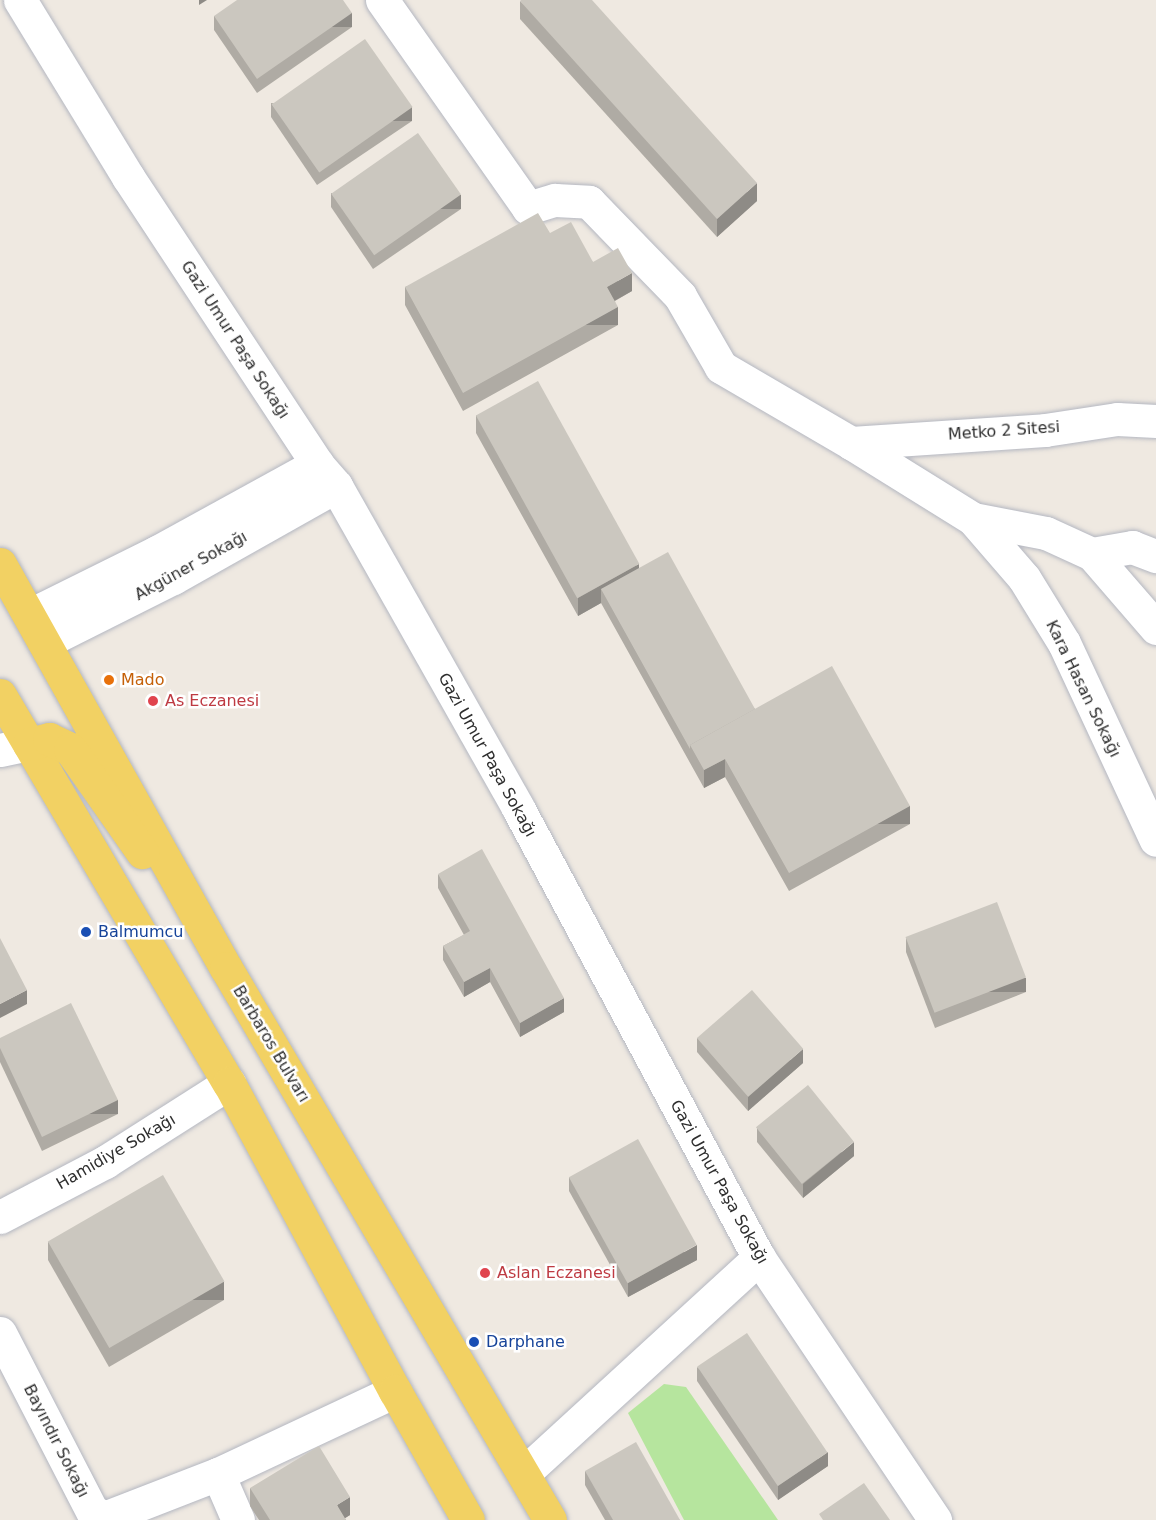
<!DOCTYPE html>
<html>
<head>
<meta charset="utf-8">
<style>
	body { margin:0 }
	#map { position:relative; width:1156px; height:1520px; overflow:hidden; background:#efe9e1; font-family:"DejaVu Sans",sans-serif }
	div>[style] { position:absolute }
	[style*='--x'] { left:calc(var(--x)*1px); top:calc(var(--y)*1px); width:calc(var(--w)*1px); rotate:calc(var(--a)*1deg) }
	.green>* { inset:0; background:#b6e59e }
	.roads { filter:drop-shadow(0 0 2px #b4b7c1) drop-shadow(0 0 2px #b4b7c1) }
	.minor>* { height:33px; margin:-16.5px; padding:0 16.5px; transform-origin:16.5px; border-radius:16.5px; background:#fff }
	.primary>* { height:33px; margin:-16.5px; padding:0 16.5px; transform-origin:16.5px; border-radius:16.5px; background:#f2d163 }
	.wall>* { inset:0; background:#afaba4 }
	.shaded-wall>* { inset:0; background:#8e8b86; transform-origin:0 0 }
	.building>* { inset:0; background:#cbc7bf; transform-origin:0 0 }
	.dots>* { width:16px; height:16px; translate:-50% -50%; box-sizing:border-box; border:3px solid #fff; border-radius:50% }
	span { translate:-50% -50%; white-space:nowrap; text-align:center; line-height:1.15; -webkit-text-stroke:5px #fff; paint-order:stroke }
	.street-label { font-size:16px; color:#2e2e2e }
	.food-label { font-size:16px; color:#c56008 }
	.left { translate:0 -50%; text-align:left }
	.health-label { font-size:16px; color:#be3a42 }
	.transit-label { font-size:16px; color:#164399 }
</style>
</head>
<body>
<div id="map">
	<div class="green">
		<i style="clip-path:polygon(664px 1384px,686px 1387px,778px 1520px,684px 1520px,628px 1413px)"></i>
	</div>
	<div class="roads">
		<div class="minor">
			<i style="--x:20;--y:0;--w:207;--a:58.6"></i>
			<i style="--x:128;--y:177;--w:344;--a:56.6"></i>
			<i style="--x:317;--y:464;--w:29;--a:49"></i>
			<i style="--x:336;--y:486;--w:370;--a:60.5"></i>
			<i style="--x:518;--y:808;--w:510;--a:61.83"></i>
			<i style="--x:759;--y:1258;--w:316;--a:56.1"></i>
			<i style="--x:382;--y:0;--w:254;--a:54.9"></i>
			<i style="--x:528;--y:208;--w:28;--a:-17"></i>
			<i style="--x:555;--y:200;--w:34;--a:3"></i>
			<i style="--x:589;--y:202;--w:131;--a:45.9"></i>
			<i style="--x:680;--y:296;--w:82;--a:60"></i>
			<i style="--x:721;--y:367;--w:151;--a:30.3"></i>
			<i style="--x:851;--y:443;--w:144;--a:31.9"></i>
			<i style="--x:973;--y:519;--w:78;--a:49.2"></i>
			<i style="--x:1024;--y:578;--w:76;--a:58.4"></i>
			<i style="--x:1064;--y:643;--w:217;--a:65"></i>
			<i style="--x:851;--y:443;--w:194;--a:-3.8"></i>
			<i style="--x:1045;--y:430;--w:73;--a:-8.7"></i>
			<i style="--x:1117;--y:419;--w:39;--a:3"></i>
			<i style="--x:973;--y:519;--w:74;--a:10.9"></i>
			<i style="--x:1046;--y:533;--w:51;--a:24.5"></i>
			<i style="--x:1092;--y:554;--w:98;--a:49.1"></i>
			<i style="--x:1092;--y:554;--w:41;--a:-9.9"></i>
			<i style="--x:1132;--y:547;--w:26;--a:21"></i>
			<i style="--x:30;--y:615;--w:142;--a:-26.4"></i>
			<i style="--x:157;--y:552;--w:183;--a:-28.8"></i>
			<i style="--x:45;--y:642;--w:143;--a:-26.6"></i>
			<i style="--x:173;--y:578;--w:187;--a:-29.4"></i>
			<i style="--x:0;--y:750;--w:30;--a:-12"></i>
			<i style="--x:0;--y:1217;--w:119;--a:-27.6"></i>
			<i style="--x:105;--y:1162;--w:147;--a:-32.5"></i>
			<i style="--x:0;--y:1333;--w:203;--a:62.7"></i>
			<i style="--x:93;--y:1513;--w:15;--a:16"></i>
			<i style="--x:107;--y:1517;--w:119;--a:-21.2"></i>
			<i style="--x:218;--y:1474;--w:50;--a:66.5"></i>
			<i style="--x:524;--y:1473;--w:319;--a:-42.5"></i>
			<i style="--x:218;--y:1474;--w:195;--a:-25.1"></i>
		</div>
		<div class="primary">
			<i style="--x:0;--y:564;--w:463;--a:60.8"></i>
			<i style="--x:226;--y:968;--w:640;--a:59.59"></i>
			<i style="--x:0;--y:695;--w:451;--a:59.5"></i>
			<i style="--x:229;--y:1083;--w:350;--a:61.7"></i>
			<i style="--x:395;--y:1391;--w:148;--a:60.5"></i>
			<i style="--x:29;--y:744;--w:21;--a:-14"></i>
			<i style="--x:49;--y:739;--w:23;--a:25"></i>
			<i style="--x:70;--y:749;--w:126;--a:55"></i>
		</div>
	</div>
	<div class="wall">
		<i style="clip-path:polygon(520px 1px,757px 201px,717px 237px,520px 19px)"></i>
		<i style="clip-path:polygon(214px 16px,352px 27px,257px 93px,214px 30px)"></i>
		<i style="clip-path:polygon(271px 103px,412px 121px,317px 185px,271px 117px)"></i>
		<i style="clip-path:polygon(331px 193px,461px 209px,373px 269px,331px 207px)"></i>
		<i style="clip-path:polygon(550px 233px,593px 262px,632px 291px,615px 301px,618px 325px,463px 411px,405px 305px,405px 287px)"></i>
		<i style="clip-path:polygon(476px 415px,639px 568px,755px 709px,910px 824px,789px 891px,725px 777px,704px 788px,601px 603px,578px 616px,476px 433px)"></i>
		<i style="clip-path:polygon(438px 874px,564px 1012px,520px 1037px,490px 982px,464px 997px,443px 960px,443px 946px,464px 935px,438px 888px)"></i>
		<i style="clip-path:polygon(906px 938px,1026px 992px,935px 1028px,906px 952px)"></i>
		<i style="clip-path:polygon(0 1038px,118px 1114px,42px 1151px,0 1062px)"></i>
		<i style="clip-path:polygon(697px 1038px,803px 1063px,748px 1111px,697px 1052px)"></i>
		<i style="clip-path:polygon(757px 1128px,854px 1156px,803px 1198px,757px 1142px)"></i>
		<i style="clip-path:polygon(569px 1177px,697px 1260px,628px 1297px,569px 1191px)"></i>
		<i style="clip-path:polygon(48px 1242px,224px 1300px,109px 1367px,48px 1260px)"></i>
		<i style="clip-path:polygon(697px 1367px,828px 1466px,778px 1500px,697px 1381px)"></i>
		<i style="clip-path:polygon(585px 1471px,680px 1520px,605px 1520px,585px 1485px)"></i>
		<i style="clip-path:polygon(250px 1488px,350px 1515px,345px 1518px,346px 1520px,259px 1520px,250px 1506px)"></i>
	</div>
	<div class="shaded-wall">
		<i style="clip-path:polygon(199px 0,207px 0,199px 5px)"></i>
		<i style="left:352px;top:13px;width:14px;height:116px;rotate:90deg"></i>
		<i style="left:412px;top:107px;width:14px;height:115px;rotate:90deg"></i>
		<i style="clip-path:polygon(757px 183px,757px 201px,717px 237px,717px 219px)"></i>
		<i style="left:461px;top:195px;width:14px;height:107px;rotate:90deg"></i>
		<i style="clip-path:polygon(632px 273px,632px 291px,607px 305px,607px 287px)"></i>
		<i style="left:618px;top:307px;width:18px;height:177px;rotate:90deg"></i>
		<i style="clip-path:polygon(639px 564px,639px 582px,601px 589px,601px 603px,578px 616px,578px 598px)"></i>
		<i style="clip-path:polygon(725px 759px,725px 777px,704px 788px,704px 770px)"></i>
		<i style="left:910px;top:806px;width:18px;height:138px;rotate:90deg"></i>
		<i style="clip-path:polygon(490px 968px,490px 982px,464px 997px,464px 982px)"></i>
		<i style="left:1026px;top:978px;width:14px;height:98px;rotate:90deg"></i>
		<i style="clip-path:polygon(27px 990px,27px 1004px,0 1018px,0 1004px)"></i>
		<i style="clip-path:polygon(564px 998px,564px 1012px,520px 1037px,520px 1023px)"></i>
		<i style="clip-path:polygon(803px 1049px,803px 1063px,748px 1111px,748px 1097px)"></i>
		<i style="left:118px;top:1100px;width:14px;height:85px;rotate:90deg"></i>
		<i style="clip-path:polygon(854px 1142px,854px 1156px,803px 1198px,803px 1184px)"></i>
		<i style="clip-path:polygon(697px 1245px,697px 1260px,628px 1297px,628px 1283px)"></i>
		<i style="left:224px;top:1282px;width:18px;height:133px;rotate:90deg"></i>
		<i style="clip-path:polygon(828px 1452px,828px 1466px,778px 1500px,778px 1486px)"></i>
		<i style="clip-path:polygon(350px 1497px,350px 1515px,342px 1520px,337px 1505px)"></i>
	</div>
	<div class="building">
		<i style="clip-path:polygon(237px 0,343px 0,352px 13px,257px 79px,214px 16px)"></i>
		<i style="clip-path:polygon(521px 0,592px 0,757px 183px,717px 219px,520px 1px)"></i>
		<i style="left:365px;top:39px;width:83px;height:114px;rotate:55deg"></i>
		<i style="left:418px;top:133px;width:75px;height:106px;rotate:55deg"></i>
		<i style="clip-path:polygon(538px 213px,550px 233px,571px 222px,593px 262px,618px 248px,632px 273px,607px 287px,618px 307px,463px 393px,405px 287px)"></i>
		<i style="left:538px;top:381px;width:209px;height:71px;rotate:61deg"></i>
		<i style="clip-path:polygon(668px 552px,755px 709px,690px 745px,690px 749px,601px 589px)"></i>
		<i style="clip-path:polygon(832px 666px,910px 806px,789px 873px,725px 759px,704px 770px,690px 745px)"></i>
		<i style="clip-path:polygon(482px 849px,564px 998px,520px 1023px,490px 968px,464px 982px,443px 946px,470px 931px,438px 874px)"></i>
		<i style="left:997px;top:902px;width:81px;height:98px;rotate:69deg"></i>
		<i style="clip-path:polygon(0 938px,27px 990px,0 1004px)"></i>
		<i style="left:752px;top:990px;width:78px;height:73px;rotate:49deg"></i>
		<i style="clip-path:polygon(71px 1003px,118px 1100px,42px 1137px,0 1048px,0 1038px)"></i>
		<i style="left:808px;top:1085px;width:73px;height:67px;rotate:51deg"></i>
		<i style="left:638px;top:1139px;width:121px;height:79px;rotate:61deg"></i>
		<i style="left:163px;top:1175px;width:123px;height:133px;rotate:60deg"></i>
		<i style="left:747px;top:1333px;width:144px;height:60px;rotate:56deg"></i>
		<i style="clip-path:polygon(636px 1442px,680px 1520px,613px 1520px,585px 1471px)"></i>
		<i style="clip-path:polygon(319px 1446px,350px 1497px,337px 1505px,346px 1520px,270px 1520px,250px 1488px)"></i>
		<i style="clip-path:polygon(864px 1483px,890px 1520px,823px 1520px,819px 1514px)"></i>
	</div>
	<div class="dots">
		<i style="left:109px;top:680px;background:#e8710a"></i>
		<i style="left:153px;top:701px;background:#e0444e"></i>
		<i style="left:86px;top:932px;background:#1a4fb4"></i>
		<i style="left:485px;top:1273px;background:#e0444e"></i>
		<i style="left:474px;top:1342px;background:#1a4fb4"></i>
	</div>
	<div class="street-label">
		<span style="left:235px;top:340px;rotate:57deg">Gazi Umur Paşa Sokağı</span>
		<span style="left:1004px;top:431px;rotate:-4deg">Metko 2 Sitesi</span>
		<span style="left:191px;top:566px;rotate:-29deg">Akgüner Sokağı</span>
		<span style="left:1083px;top:689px;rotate:64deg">Kara Hasan Sokağı</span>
		<span style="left:487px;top:755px;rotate:61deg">Gazi Umur Paşa Sokağı</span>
		<span style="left:271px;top:1044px;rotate:59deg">Barbaros Bulvarı</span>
		<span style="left:116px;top:1152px;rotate:-30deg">Hamidiye Sokağı</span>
		<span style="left:719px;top:1182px;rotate:61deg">Gazi Umur Paşa Sokağı</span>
		<span style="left:56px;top:1441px;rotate:63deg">Bayındır Sokağı</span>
	</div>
	<div class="food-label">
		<span class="left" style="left:121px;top:680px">Mado</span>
	</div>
	<div class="health-label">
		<span class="left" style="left:165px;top:701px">As Eczanesi</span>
		<span class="left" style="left:497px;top:1273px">Aslan Eczanesi</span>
	</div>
	<div class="transit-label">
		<span class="left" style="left:98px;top:932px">Balmumcu</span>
		<span class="left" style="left:486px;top:1342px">Darphane</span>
	</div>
</div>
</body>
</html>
